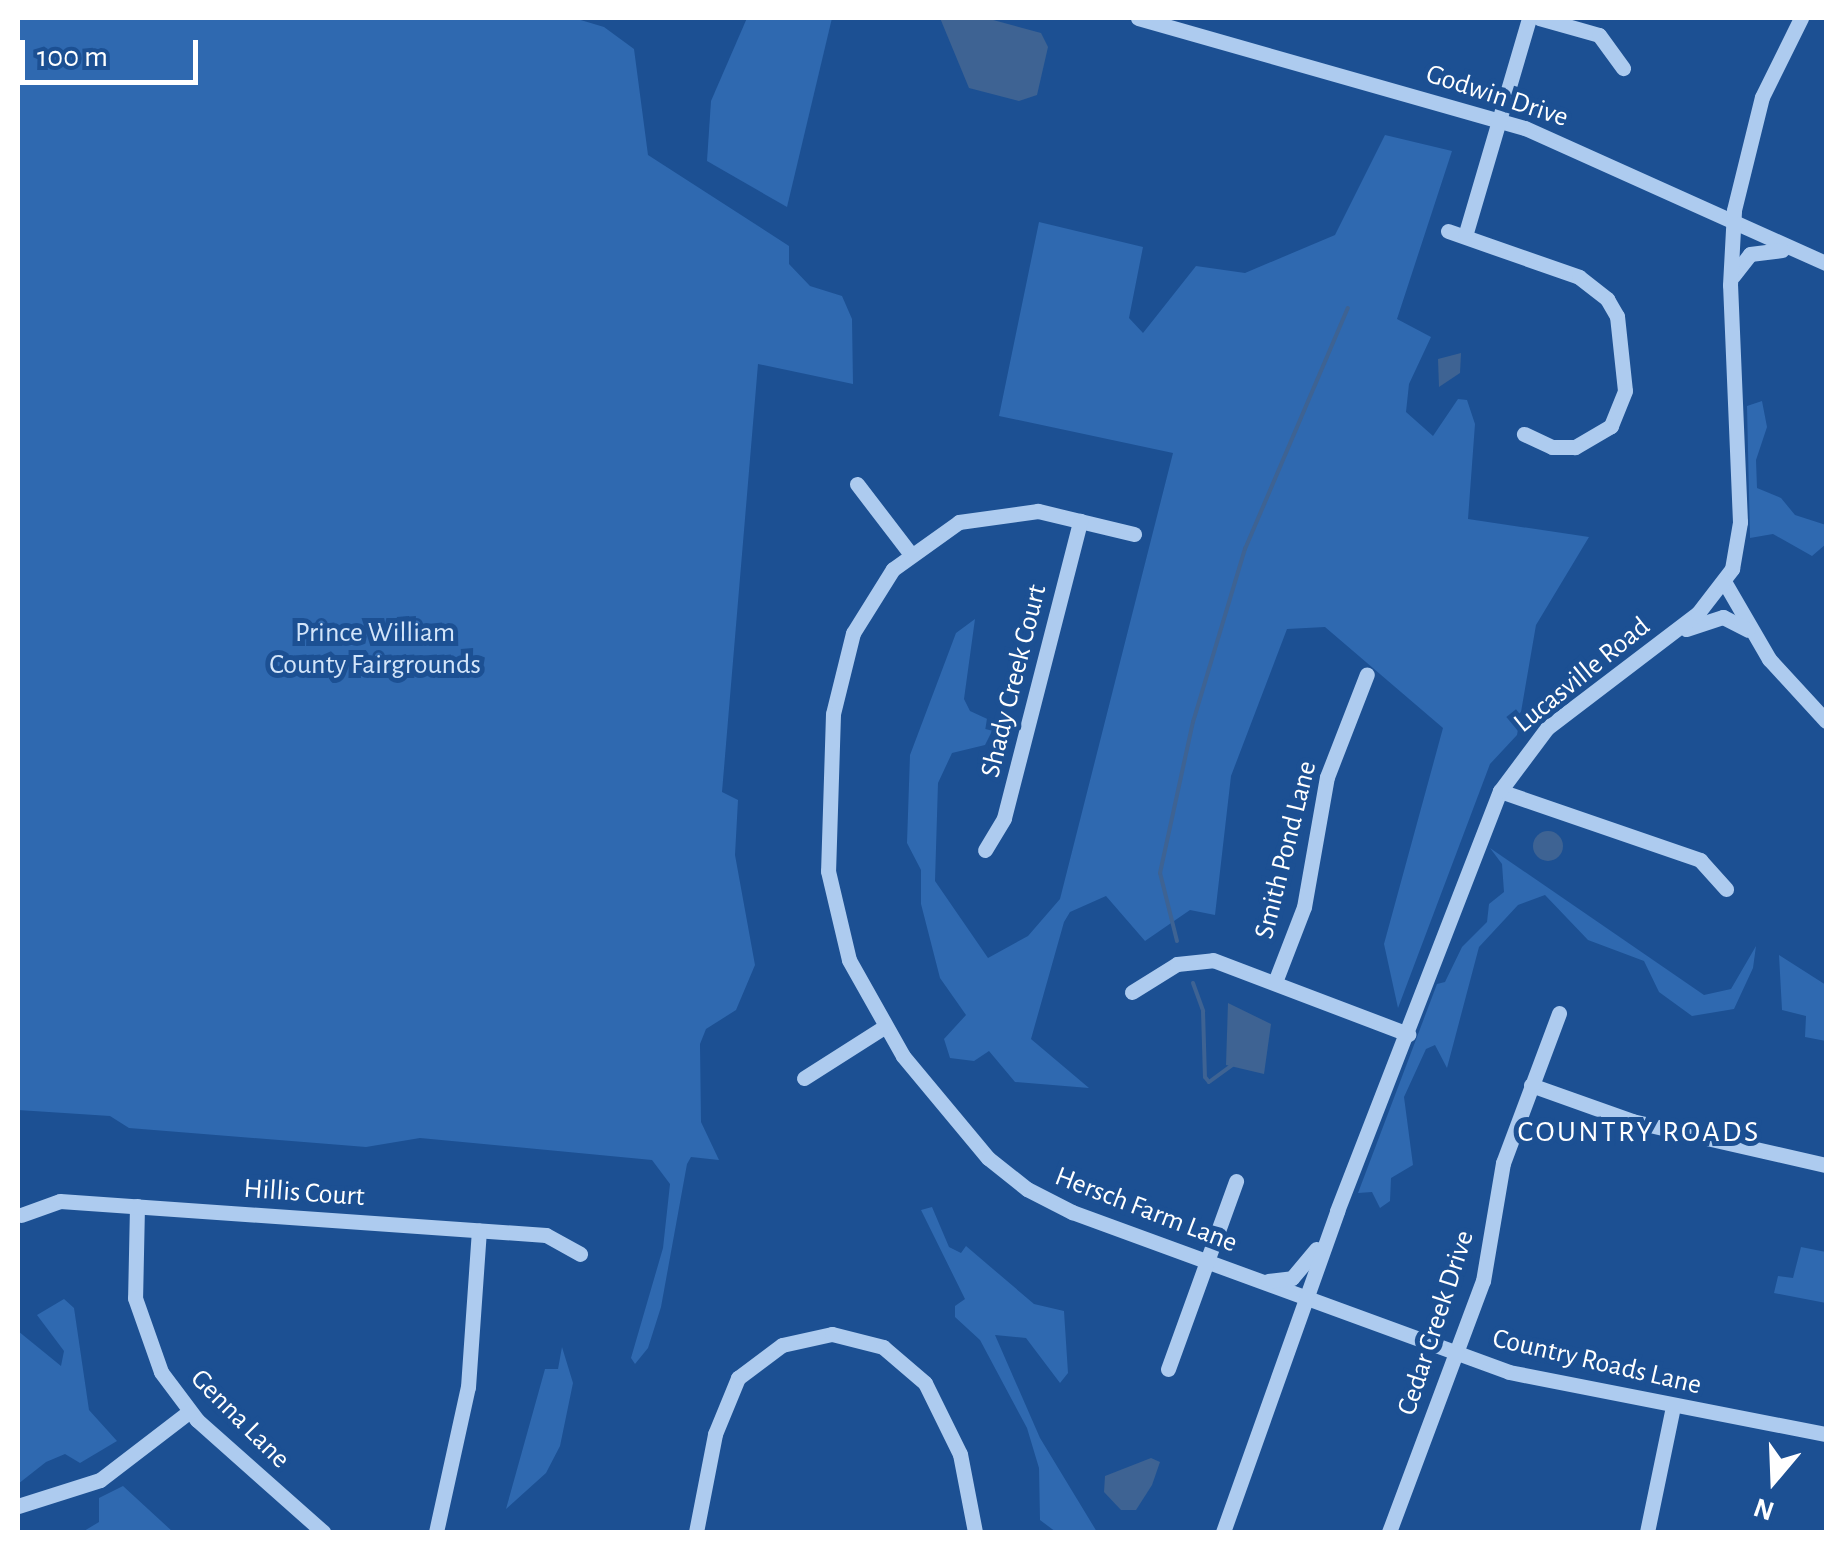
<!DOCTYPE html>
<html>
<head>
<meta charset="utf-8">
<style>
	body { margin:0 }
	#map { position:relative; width:1844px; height:1550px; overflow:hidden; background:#1c5093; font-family:"Alegreya Sans",sans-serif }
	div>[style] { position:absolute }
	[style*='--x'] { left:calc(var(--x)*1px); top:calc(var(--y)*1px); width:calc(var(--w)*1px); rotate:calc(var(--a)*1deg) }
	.green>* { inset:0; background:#2f69b0 }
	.water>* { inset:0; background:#3e6393 }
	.round { border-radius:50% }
	.stream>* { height:4px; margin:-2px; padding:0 2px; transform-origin:2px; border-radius:2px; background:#3e6393 }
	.minor>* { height:15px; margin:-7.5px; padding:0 7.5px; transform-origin:7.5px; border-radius:7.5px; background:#adcbef }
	span { translate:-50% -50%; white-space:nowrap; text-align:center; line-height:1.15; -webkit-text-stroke:10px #1c5093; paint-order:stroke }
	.street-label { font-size:28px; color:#fff }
	.park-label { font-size:28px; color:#d3e5fa }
	.neighbourhood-label { font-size:30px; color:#fff; letter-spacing:2.5px }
	.frame { position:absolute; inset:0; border:20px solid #fff; pointer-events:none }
	.north { position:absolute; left:1724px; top:1430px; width:100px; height:100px; -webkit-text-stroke:8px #1c5093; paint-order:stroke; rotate:199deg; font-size:28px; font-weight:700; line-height:40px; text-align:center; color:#fff }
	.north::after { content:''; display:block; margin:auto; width:35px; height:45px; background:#fff; clip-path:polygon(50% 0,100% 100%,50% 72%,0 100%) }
	.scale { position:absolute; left:20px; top:40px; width:178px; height:45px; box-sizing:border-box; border:5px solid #fff; border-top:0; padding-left:12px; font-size:30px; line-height:35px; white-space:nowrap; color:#fff; -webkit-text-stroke:8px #1c5093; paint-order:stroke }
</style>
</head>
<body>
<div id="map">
	<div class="green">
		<i style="clip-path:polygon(18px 18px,574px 18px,604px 27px,634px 49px,648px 155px,789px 246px,789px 264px,810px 286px,842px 296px,852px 319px,853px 384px,758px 364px,722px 792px,738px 800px,735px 855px,755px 965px,736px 1010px,706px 1029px,700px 1044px,701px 1122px,719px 1160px,691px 1157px,687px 1164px,661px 1307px,648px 1348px,635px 1364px,631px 1358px,663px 1248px,670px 1184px,652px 1160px,420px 1138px,366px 1147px,129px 1128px,110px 1116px,18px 1110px)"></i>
		<i style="clip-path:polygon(747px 18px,832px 18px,787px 207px,707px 161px,711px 101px)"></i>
		<i style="clip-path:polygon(1385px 135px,1452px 151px,1397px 319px,1431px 337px,1409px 384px,1406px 412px,1433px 436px,1458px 399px,1467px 400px,1475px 424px,1468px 519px,1589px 537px,1536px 625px,1517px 735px,1490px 764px,1398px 1008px,1384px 944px,1443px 728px,1325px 627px,1287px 629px,1231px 776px,1215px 915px,1190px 910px,1145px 941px,1106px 896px,1070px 912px,1064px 922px,1031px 1039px,1089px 1088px,1015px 1082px,989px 1051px,974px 1061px,950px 1058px,944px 1039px,966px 1015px,940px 978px,921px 904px,921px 870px,907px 843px,910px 755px,956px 633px,975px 619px,964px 699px,970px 711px,996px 723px,985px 745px,952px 753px,938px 783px,935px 881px,988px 958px,1028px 936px,1060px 899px,1173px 453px,999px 416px,1039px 222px,1143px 247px,1129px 318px,1143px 333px,1196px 266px,1245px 273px,1335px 235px)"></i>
		<i style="clip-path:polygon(1762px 401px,1767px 427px,1756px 460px,1757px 488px,1781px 498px,1795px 515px,1826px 525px,1826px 544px,1812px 556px,1773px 534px,1750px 538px,1747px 406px)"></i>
		<i style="clip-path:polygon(1490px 848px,1704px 995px,1731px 989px,1756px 946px,1753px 968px,1734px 1009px,1692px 1016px,1659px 992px,1644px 961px,1588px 940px,1545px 895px,1518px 905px,1479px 947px,1447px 1068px,1435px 1045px,1426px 1049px,1404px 1097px,1413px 1165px,1391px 1178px,1390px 1201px,1380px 1208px,1372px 1192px,1358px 1193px,1437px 984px,1445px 982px,1462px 947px,1487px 922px,1489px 904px,1504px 892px,1502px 864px)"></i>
		<i style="clip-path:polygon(1779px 955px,1826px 985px,1826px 1041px,1805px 1037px,1806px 1016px,1782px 1010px)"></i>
		<i style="clip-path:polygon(932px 1207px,949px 1247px,961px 1253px,966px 1246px,1034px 1304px,1064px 1311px,1068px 1373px,1060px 1383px,1026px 1338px,995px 1335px,1040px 1438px,1097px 1532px,1056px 1532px,1040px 1520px,1039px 1468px,1027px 1428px,980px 1340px,955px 1317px,955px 1306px,965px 1299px,921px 1210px)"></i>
		<i style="clip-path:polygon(1801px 1247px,1826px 1252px,1826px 1303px,1774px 1293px,1778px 1276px,1793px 1278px)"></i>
		<i style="clip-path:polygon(64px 1299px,74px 1308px,89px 1410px,117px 1441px,80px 1463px,65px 1454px,46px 1462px,18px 1484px,18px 1331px,61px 1366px,64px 1351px,37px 1315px)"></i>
		<i style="clip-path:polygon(562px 1347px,573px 1383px,560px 1446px,546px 1473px,506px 1509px,545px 1369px,558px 1369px)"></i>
		<i style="clip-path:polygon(123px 1486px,173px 1532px,49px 1532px,84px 1531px,99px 1522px,99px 1498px)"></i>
	</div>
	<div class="water">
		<i style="clip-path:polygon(940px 18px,986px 18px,1041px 33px,1048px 47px,1037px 95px,1019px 101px,969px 88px)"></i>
		<i style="clip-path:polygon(1461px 353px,1460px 373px,1439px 387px,1438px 359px)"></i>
		<i class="round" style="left:1533px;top:831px;width:30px;height:30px"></i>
		<i style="clip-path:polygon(1228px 1003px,1271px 1024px,1264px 1074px,1226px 1065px)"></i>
		<i style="clip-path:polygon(1151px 1458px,1160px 1462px,1152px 1485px,1136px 1510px,1121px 1510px,1104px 1492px,1105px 1476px)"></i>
	</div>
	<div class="stream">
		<i style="--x:1177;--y:941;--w:70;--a:-104"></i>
		<i style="--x:1160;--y:873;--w:155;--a:-77.7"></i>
		<i style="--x:1193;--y:722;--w:181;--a:-73.3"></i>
		<i style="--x:1245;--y:549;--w:262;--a:-66.9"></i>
		<i style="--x:1193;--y:983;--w:30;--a:70"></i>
		<i style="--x:1203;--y:1011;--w:66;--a:88.3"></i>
		<i style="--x:1205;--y:1077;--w:6;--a:51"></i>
		<i style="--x:1209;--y:1082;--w:29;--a:-36"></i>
	</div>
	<div class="minor">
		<i style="--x:1138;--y:18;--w:402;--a:15.9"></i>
		<i style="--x:1525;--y:128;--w:330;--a:24.2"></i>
		<i style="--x:1539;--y:18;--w:62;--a:15.8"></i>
		<i style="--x:1599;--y:35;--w:41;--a:54"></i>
		<i style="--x:1448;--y:231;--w:139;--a:19.3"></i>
		<i style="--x:1579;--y:277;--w:36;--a:38"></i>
		<i style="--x:1607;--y:299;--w:20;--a:60"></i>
		<i style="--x:1617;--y:316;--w:75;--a:83.9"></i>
		<i style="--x:1625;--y:391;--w:38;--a:112"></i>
		<i style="--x:1611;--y:426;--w:42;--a:149.7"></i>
		<i style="--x:1575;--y:447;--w:23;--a:180"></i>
		<i style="--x:1552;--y:447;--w:31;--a:-155"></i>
		<i style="--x:1465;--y:236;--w:227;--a:-73.6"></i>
		<i style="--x:1733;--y:276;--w:28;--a:-52"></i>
		<i style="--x:1750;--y:254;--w:32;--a:-7"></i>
		<i style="--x:857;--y:484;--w:86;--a:52.6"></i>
		<i style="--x:1134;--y:534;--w:99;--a:-166.5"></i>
		<i style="--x:1038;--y:511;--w:80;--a:172.1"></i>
		<i style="--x:959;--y:522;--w:81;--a:144.5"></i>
		<i style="--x:893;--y:569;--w:75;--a:122"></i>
		<i style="--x:853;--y:633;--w:83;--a:103.9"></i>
		<i style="--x:833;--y:714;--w:157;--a:91.8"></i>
		<i style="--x:828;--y:871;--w:91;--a:76.7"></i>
		<i style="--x:849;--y:960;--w:110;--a:60.6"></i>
		<i style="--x:903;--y:1056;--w:133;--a:50.2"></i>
		<i style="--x:988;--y:1158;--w:50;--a:38.5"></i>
		<i style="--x:1027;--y:1189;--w:51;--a:27.1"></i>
		<i style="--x:1072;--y:1212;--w:465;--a:20.1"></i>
		<i style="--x:1509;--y:1372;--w:323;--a:11.1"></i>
		<i style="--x:1725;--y:583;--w:88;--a:59.9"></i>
		<i style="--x:1769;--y:659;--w:84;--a:47.4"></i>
		<i style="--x:1686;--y:629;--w:39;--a:-18"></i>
		<i style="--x:1723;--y:617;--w:28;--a:27"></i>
		<i style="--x:1500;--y:791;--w:212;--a:19"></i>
		<i style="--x:1700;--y:860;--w:39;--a:48"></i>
		<i style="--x:985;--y:850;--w:37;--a:-59"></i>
		<i style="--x:1004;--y:818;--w:307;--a:-75.6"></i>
		<i style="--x:1275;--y:982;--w:80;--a:-68.9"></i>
		<i style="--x:1304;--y:907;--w:132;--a:-80"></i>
		<i style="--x:1327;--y:777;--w:110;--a:-68.8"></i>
		<i style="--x:1132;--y:992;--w:53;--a:-31.9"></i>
		<i style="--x:1177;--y:964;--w:36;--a:-6"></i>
		<i style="--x:1213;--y:960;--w:209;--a:20.8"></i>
		<i style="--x:804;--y:1078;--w:95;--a:-32.5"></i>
		<i style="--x:1531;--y:1085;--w:107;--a:19.6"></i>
		<i style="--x:1632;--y:1121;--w:199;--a:12.8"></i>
		<i style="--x:137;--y:1206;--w:92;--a:91.2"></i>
		<i style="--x:135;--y:1298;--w:78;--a:70.6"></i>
		<i style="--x:161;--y:1372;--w:60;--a:53.1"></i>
		<i style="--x:197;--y:1420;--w:169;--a:41.6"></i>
		<i style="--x:21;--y:1215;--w:41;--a:-19.7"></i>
		<i style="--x:60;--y:1201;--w:487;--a:4"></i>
		<i style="--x:546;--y:1235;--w:39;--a:29"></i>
		<i style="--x:1268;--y:1281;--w:24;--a:-7"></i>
		<i style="--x:1292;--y:1278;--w:38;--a:-50"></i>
		<i style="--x:1168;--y:1369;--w:200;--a:-70.1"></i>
		<i style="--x:18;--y:1506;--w:86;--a:-17.6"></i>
		<i style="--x:100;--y:1480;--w:113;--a:-37.5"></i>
		<i style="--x:436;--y:1532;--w:148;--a:-77.6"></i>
		<i style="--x:468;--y:1387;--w:157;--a:-86"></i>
		<i style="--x:696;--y:1532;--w:100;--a:-79"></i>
		<i style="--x:715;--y:1434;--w:61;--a:-67.7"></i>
		<i style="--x:738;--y:1378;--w:55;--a:-36.9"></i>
		<i style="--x:782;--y:1345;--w:51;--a:-12.4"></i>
		<i style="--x:832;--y:1334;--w:53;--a:14.3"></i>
		<i style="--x:883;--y:1347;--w:55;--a:40.6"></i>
		<i style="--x:925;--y:1383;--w:79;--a:63.8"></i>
		<i style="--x:960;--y:1454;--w:79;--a:79.1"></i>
		<i style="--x:1223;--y:1532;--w:341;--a:-70.4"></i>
		<i style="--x:1337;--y:1211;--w:451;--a:-68.8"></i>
		<i style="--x:1500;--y:791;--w:79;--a:-53.3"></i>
		<i style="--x:1547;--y:728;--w:190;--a:-37.3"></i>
		<i style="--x:1698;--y:613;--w:56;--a:-52.3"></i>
		<i style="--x:1732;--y:569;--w:48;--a:-80.3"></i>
		<i style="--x:1740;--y:522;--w:237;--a:-92.4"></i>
		<i style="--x:1730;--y:285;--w:75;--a:-86.9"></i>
		<i style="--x:1734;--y:210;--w:116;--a:-76.1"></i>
		<i style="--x:1762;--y:97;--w:88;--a:-63.7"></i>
		<i style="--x:1389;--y:1532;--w:268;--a:-69.5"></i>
		<i style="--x:1483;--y:1281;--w:120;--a:-80.4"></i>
		<i style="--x:1503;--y:1163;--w:160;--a:-69.5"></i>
		<i style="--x:1647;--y:1532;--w:129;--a:-78.3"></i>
	</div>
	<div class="street-label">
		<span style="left:1497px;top:96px;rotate:18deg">Godwin Drive</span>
		<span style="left:1582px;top:675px;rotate:-39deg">Lucasville Road</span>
		<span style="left:1014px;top:681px;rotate:-76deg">Shady Creek Court</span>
		<span style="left:1286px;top:850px;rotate:-76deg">Smith Pond Lane</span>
		<span style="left:304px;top:1193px;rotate:4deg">Hillis Court</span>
		<span style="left:1146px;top:1210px;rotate:21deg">Hersch Farm Lane</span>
		<span style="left:1436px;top:1323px;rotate:-72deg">Cedar Creek Drive</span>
		<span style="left:1597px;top:1362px;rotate:13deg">Country Roads Lane</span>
		<span style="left:240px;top:1419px;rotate:45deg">Genna Lane</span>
	</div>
	<div class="park-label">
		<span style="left:375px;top:649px">Prince William<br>County Fairgrounds</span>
	</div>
	<div class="neighbourhood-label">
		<span style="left:1639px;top:1132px">COUNTRY ROADS</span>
	</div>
	<div class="frame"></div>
	<div class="north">N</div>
	<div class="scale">100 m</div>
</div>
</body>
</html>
